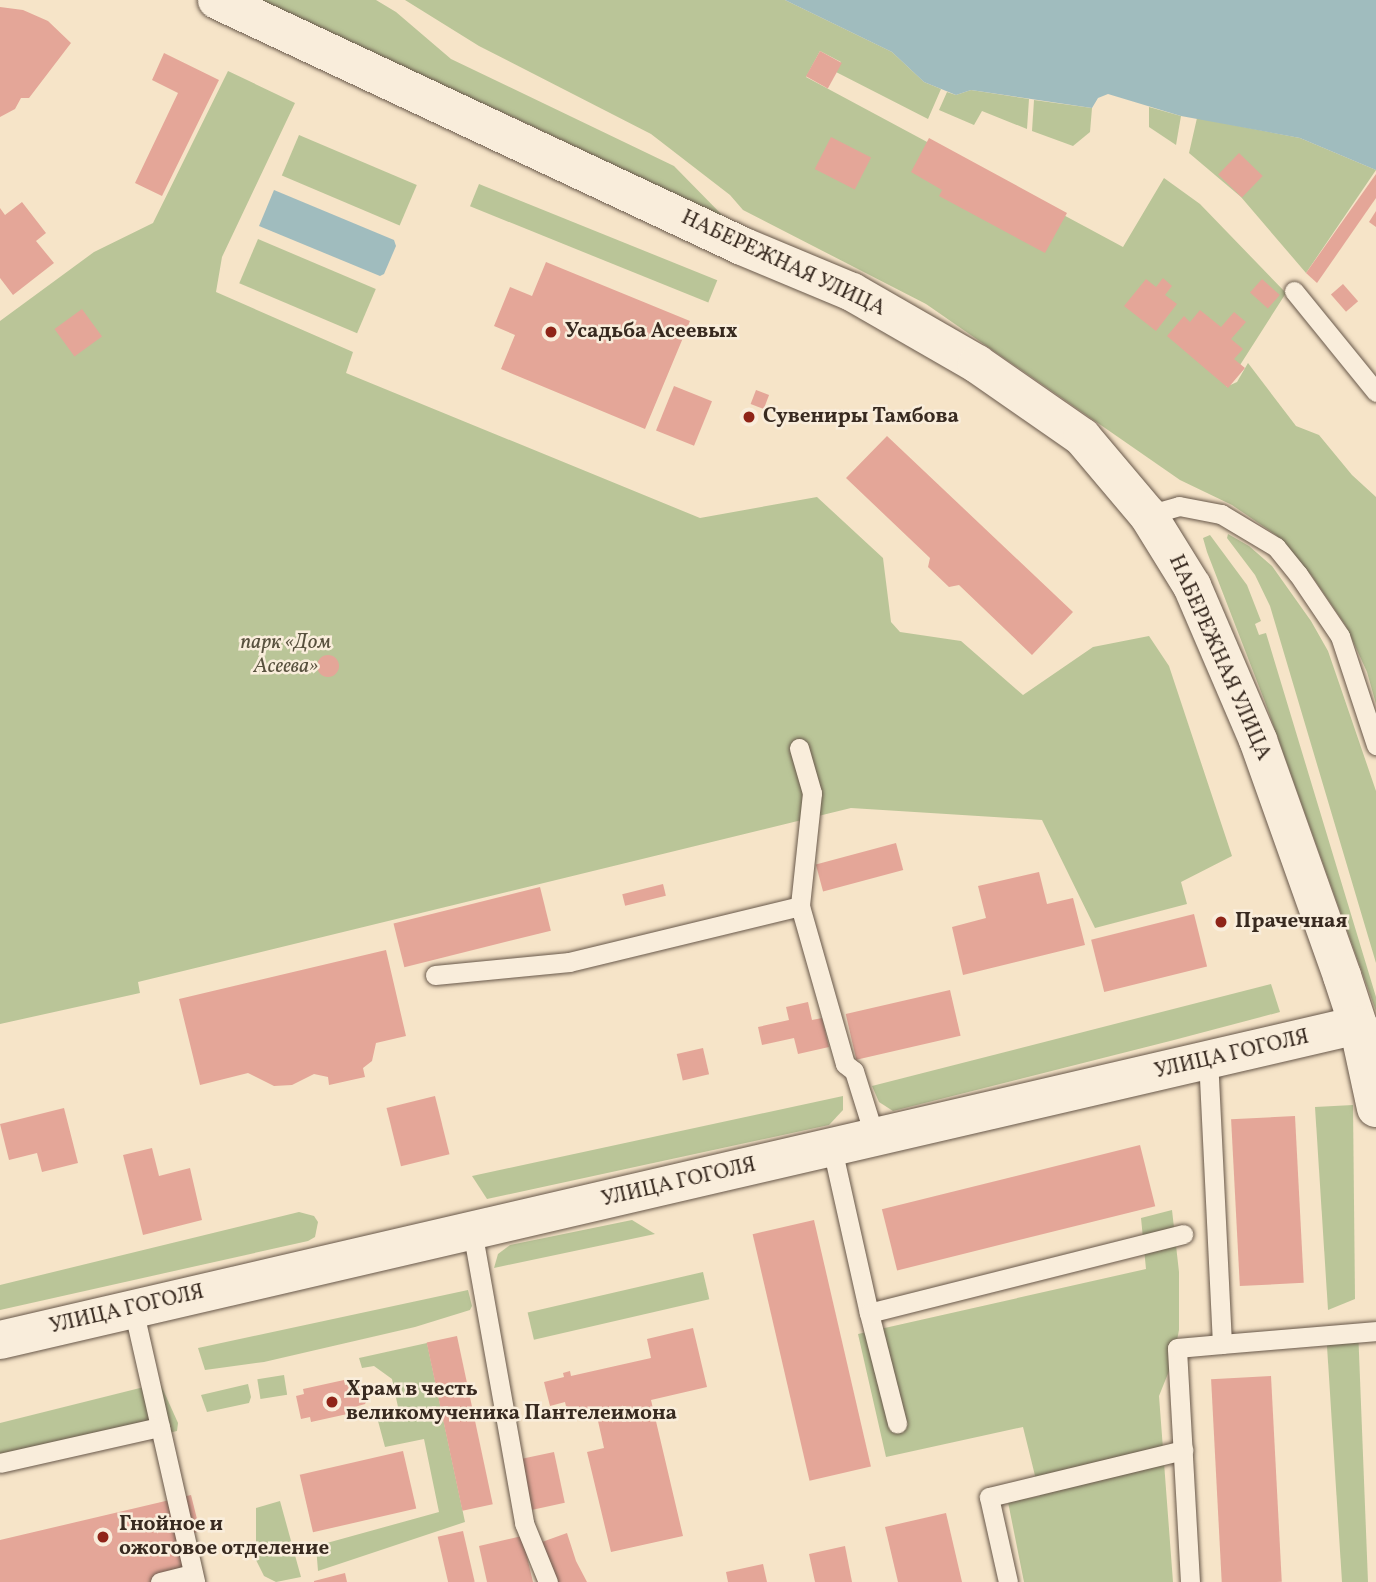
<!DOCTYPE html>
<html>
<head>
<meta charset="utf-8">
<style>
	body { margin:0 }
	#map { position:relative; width:1376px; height:1582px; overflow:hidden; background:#f6e4c8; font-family:Vollkorn,serif }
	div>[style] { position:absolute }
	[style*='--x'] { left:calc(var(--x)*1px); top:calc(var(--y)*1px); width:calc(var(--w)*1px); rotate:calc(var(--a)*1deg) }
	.green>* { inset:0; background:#bac598; transform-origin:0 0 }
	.water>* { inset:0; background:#a0bcbe }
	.building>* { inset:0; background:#e4a698; transform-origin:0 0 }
	.round { border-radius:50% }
	.roads { filter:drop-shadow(0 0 2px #68584a) drop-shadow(0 0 2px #68584a) }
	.lane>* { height:19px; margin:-9.5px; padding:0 9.5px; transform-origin:9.5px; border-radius:9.5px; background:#f9eddb }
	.street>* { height:38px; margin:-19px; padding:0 19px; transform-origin:19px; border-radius:19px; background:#f9eddb }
	.dots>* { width:19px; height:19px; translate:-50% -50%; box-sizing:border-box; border:4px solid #f9eddb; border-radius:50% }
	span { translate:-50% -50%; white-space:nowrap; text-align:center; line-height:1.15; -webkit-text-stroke:5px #f9eddb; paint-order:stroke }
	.street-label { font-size:21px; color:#382a20 }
	.poi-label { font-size:21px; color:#382a20; font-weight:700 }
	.left { translate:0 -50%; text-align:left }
	.park-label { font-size:21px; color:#58513e; font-style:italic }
</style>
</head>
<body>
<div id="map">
	<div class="green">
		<i style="clip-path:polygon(251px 0,376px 0,396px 12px,451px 59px,674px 166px,725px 218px,513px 117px)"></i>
		<i style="clip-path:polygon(405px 0,785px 0,892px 52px,924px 82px,941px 89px,928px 119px,836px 72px,841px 62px,820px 51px,806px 77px,1123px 247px,1164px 178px,1200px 204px,1286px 293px,1226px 387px,1237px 382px,1248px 363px,1296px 426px,1319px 435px,1352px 475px,1376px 497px,1376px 704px,1367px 672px,1346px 626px,1312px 576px,1276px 535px,1232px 505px,1180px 480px,926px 304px,743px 210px,730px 195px,651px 134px,479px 46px)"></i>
		<i style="clip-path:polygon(228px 71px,295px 103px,222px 257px,216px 292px,353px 352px,346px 373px,700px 518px,817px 497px,883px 558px,891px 622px,900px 632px,961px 641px,1023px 695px,1093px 647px,1149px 636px,1169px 666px,1232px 856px,1181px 882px,1187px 904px,1095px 928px,1042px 820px,851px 808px,138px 982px,140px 993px,0 1024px,0 321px,94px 252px,153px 223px)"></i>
		<i style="clip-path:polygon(971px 90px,1029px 99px,1027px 129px,982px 111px,974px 125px,939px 110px,947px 92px,956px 95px)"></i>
		<i style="clip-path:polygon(1034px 100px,1092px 108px,1090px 132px,1073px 146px,1032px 131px)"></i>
		<i style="clip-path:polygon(1149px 107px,1181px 116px,1176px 145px,1149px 127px)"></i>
		<i style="clip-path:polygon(1197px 118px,1300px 138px,1376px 170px,1306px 273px,1241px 197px,1189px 153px)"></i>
		<i style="left:299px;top:135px;width:128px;height:44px;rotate:23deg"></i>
		<i style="left:479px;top:184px;width:257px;height:24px;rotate:22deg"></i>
		<i style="left:258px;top:239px;width:128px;height:48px;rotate:23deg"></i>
		<i style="clip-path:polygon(1228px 534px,1249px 546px,1272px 566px,1311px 621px,1328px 651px,1338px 680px,1376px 791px,1376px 963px,1270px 606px,1255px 575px,1227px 538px)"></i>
		<i style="clip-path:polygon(1210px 535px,1247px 585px,1261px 621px,1255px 624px,1259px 635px,1266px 633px,1376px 997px,1376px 1011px,1265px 702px,1207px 552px,1203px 538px)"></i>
		<i style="clip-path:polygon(1271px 984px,1280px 1012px,1174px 1040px,893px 1111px,879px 1102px,872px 1086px)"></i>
		<i style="clip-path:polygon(843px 1096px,843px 1110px,829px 1125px,487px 1199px,472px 1176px)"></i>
		<i style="clip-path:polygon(1353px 1105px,1355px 1299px,1328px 1310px,1315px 1107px)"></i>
		<i style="clip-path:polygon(1172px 1210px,1179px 1272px,1179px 1330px,1173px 1361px,1159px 1396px,1173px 1582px,1024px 1582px,1008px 1502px,1040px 1496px,1023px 1427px,886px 1457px,858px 1334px,1146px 1269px,1141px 1218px)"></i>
		<i style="clip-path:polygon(299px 1212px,314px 1216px,318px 1222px,315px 1237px,308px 1241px,0 1310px,0 1285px)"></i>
		<i style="clip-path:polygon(632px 1220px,655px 1234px,494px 1268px,498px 1254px,510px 1245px)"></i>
		<i style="left:703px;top:1272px;width:28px;height:180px;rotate:77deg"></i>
		<i style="clip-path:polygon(468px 1290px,472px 1306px,470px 1310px,415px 1327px,264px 1362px,205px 1370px,198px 1348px)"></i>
		<i style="clip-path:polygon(1358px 1328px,1368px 1582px,1342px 1582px,1326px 1330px)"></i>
		<i style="clip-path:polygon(427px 1343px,465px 1522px,318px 1571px,316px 1546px,439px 1512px,424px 1439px,385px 1447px,378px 1421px,398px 1407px,392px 1379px,374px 1366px,362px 1368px,359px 1358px)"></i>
		<i style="left:284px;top:1375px;width:20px;height:27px;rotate:81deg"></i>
		<i style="clip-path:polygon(160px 1383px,178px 1423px,177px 1431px,0 1472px,0 1423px)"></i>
		<i style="clip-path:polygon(248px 1384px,251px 1397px,249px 1403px,207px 1412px,201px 1395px)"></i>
		<i style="clip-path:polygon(280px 1501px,301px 1577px,276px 1582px,264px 1576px,256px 1560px,256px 1508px)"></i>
	</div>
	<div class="water">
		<i style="clip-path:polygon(785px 0,1376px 0,1376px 170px,1300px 138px,1181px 116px,1108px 94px,1098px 98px,1092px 108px,971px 90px,956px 95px,924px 82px,892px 52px)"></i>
		<i style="clip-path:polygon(274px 190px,394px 240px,396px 246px,384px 274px,380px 276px,259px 226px)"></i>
	</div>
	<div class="building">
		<i style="clip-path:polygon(0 7px,23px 10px,48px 21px,71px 43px,29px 98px,21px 98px,15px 109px,0 117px)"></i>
		<i style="left:820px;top:51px;width:25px;height:29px;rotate:29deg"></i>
		<i style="clip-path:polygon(164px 53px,219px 80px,162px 196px,135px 183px,178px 93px,152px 80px)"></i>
		<i style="left:831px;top:137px;width:45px;height:36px;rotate:27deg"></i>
		<i style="clip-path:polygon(929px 138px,1067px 213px,1045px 253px,939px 196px,942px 190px,911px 172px)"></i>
		<i style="left:1239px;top:153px;width:33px;height:30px;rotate:44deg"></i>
		<i style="clip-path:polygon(1376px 174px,1376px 198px,1317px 283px,1306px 273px)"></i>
		<i style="clip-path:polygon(22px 202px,46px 233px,36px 241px,54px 263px,13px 295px,0 278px,0 208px,5px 215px)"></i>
		<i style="clip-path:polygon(1376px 211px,1376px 227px,1369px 222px)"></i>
		<i style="clip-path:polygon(546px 262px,690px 321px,645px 429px,501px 369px,515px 335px,494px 326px,510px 287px,532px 296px)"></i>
		<i style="clip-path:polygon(1163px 278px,1172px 286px,1165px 295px,1177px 304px,1156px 331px,1124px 306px,1146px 279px,1156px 287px)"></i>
		<i style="left:1262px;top:279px;width:24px;height:18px;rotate:42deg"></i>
		<i style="left:1343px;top:284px;width:23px;height:16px;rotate:49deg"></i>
		<i style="left:82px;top:309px;width:34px;height:34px;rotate:54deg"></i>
		<i style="clip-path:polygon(1200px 310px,1221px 327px,1234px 312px,1246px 322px,1231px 339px,1243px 349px,1234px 359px,1245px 368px,1228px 388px,1167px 336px,1184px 316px,1190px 322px)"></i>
		<i style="left:674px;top:386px;width:41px;height:48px;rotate:22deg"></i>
		<i style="left:756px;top:390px;width:14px;height:15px;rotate:21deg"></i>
		<i class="round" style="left:743.5px;top:415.5px;width:9px;height:9px"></i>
		<i style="clip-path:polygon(887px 436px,1073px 612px,1032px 655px,959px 585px,949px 587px,928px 567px,930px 558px,846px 478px)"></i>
		<i class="round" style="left:317px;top:655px;width:22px;height:22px"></i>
		<i style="left:896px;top:843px;width:28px;height:83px;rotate:75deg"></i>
		<i style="clip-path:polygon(1039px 872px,1047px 904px,1073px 898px,1085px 945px,963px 975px,952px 927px,986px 918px,978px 886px)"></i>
		<i style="left:663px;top:884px;width:12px;height:42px;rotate:76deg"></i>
		<i style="left:540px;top:887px;width:45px;height:151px;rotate:76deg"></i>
		<i style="left:1194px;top:914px;width:54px;height:106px;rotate:76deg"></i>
		<i style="clip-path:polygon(386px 950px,406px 1036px,376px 1043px,372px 1061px,363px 1068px,365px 1077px,329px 1085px,328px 1077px,314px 1074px,292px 1085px,274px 1086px,248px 1073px,200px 1085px,179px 999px)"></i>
		<i style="left:950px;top:990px;width:47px;height:107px;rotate:77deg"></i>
		<i style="clip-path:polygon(808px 1002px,812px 1020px,822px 1018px,829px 1047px,798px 1054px,794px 1038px,762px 1045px,758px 1027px,789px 1020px,786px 1007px)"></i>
		<i style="left:703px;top:1048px;width:27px;height:27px;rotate:77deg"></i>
		<i style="left:435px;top:1096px;width:60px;height:50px;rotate:76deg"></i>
		<i style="clip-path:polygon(64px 1108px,78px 1163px,42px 1172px,37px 1153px,9px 1160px,0 1124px)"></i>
		<i style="left:1295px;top:1116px;width:167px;height:64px;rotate:87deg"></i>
		<i style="left:1140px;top:1145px;width:63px;height:266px;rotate:76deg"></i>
		<i style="clip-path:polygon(152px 1148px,159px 1176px,190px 1168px,202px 1220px,143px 1235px,123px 1155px)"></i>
		<i style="left:814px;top:1220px;width:253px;height:63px;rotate:77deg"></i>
		<i style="clip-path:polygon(693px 1328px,707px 1387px,651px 1400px,683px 1536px,611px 1552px,587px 1452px,604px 1448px,596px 1412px,569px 1419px,565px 1402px,550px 1406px,544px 1382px,564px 1377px,563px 1373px,570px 1371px,571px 1376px,651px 1358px,647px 1339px)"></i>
		<i style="left:457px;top:1336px;width:172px;height:31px;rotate:78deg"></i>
		<i style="left:1271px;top:1376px;width:206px;height:60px;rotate:87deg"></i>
		<i style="clip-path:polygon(344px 1380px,345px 1385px,360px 1383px,367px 1388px,369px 1396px,365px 1404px,351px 1408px,352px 1413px,311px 1422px,310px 1417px,301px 1419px,296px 1396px,304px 1394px,303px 1389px)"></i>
		<i style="left:403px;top:1451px;width:59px;height:106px;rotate:77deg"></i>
		<i style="left:554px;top:1452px;width:52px;height:34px;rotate:78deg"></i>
		<i style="clip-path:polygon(191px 1495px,200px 1531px,191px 1534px,200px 1573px,163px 1582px,0 1582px,0 1540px)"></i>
		<i style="clip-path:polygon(946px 1513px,962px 1582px,898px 1582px,885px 1527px)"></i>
		<i style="left:463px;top:1531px;width:52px;height:26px;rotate:77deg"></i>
		<i style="clip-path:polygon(567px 1533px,576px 1561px,587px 1582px,555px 1582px,542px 1542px)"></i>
		<i style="clip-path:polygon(522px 1536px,533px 1582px,487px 1582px,479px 1546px)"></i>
		<i style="clip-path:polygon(845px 1546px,852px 1582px,815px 1582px,809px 1554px)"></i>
		<i style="clip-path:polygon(763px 1564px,767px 1582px,728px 1582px,726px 1572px)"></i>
		<i style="clip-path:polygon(345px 1573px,347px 1582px,314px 1582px,314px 1581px)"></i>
	</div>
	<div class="roads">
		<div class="lane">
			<i style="--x:1294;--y:291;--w:130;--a:50.9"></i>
			<i style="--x:1148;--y:515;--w:32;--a:-16"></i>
			<i style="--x:1179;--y:506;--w:43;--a:10.8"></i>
			<i style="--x:1221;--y:514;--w:64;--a:31"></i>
			<i style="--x:1276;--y:547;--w:35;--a:51"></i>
			<i style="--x:1298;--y:574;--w:75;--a:55.9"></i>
			<i style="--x:1340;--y:636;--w:115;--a:71.7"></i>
			<i style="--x:799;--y:748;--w:47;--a:73.9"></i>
			<i style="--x:812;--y:793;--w:114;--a:96.1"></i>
			<i style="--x:800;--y:906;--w:164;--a:74.1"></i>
			<i style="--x:845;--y:1064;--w:11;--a:38"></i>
			<i style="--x:854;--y:1071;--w:70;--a:72.6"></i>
			<i style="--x:435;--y:975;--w:135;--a:-5.5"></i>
			<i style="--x:569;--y:962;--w:238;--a:-13.6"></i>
			<i style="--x:832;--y:1148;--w:169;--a:77.4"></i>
			<i style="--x:869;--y:1313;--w:114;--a:75.7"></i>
			<i style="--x:472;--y:1230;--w:298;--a:79.9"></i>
			<i style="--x:524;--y:1523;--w:64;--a:67.9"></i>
			<i style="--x:133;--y:1308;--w:281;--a:77.2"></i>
			<i style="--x:869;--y:1313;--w:324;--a:-14.1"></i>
			<i style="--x:1222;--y:1344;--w:155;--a:-4.8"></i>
			<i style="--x:0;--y:1463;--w:164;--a:-12.7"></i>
			<i style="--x:160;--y:1582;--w:34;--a:-14"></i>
			<i style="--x:1008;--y:1582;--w:87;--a:-102.6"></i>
			<i style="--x:989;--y:1497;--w:200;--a:-13.6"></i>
			<i style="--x:1190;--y:1582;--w:234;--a:-93.2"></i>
			<i style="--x:1177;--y:1348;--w:45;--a:-5.1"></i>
			<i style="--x:1222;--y:1344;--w:284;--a:-92.8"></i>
		</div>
		<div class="street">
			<i style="--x:217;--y:0;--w:580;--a:25.11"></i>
			<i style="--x:742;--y:246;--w:119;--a:22.7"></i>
			<i style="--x:852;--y:292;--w:144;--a:29.9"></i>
			<i style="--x:977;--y:364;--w:128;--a:34.8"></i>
			<i style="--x:1082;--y:437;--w:102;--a:49.8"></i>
			<i style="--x:1148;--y:515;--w:84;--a:58.2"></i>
			<i style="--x:1192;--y:586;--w:168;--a:66.8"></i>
			<i style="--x:1258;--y:740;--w:251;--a:70.4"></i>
			<i style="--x:1342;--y:976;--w:52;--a:71.9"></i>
			<i style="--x:1358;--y:1025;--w:85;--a:77.8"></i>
			<i style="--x:0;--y:1340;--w:1394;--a:-13.06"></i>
		</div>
	</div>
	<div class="dots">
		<i style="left:551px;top:332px;background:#8f2418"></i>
		<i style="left:749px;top:417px;background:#8f2418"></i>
		<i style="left:1221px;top:922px;background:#8f2418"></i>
		<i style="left:332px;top:1402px;background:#8f2418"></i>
		<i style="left:103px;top:1537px;background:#8f2418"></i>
	</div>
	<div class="street-label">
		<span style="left:783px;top:264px;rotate:25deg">НАБЕРЕЖНАЯ УЛИЦА</span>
		<span style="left:1219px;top:658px;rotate:66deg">НАБЕРЕЖНАЯ УЛИЦА</span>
		<span style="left:1232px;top:1055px;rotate:-13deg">УЛИЦА ГОГОЛЯ</span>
		<span style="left:679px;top:1183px;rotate:-13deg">УЛИЦА ГОГОЛЯ</span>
		<span style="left:127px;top:1310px;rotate:-13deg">УЛИЦА ГОГОЛЯ</span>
	</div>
	<div class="poi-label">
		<span class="left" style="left:565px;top:332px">Усадьба Асеевых</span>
		<span class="left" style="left:763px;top:417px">Сувениры Тамбова</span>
		<span class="left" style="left:1235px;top:922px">Прачечная</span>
		<span class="left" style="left:346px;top:1402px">Храм в честь<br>великомученика Пантелеимона</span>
		<span class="left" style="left:119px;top:1537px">Гнойное и<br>ожоговое отделение</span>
	</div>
	<div class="park-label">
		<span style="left:286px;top:655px">парк «Дом<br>Асеева»</span>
	</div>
</div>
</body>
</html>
